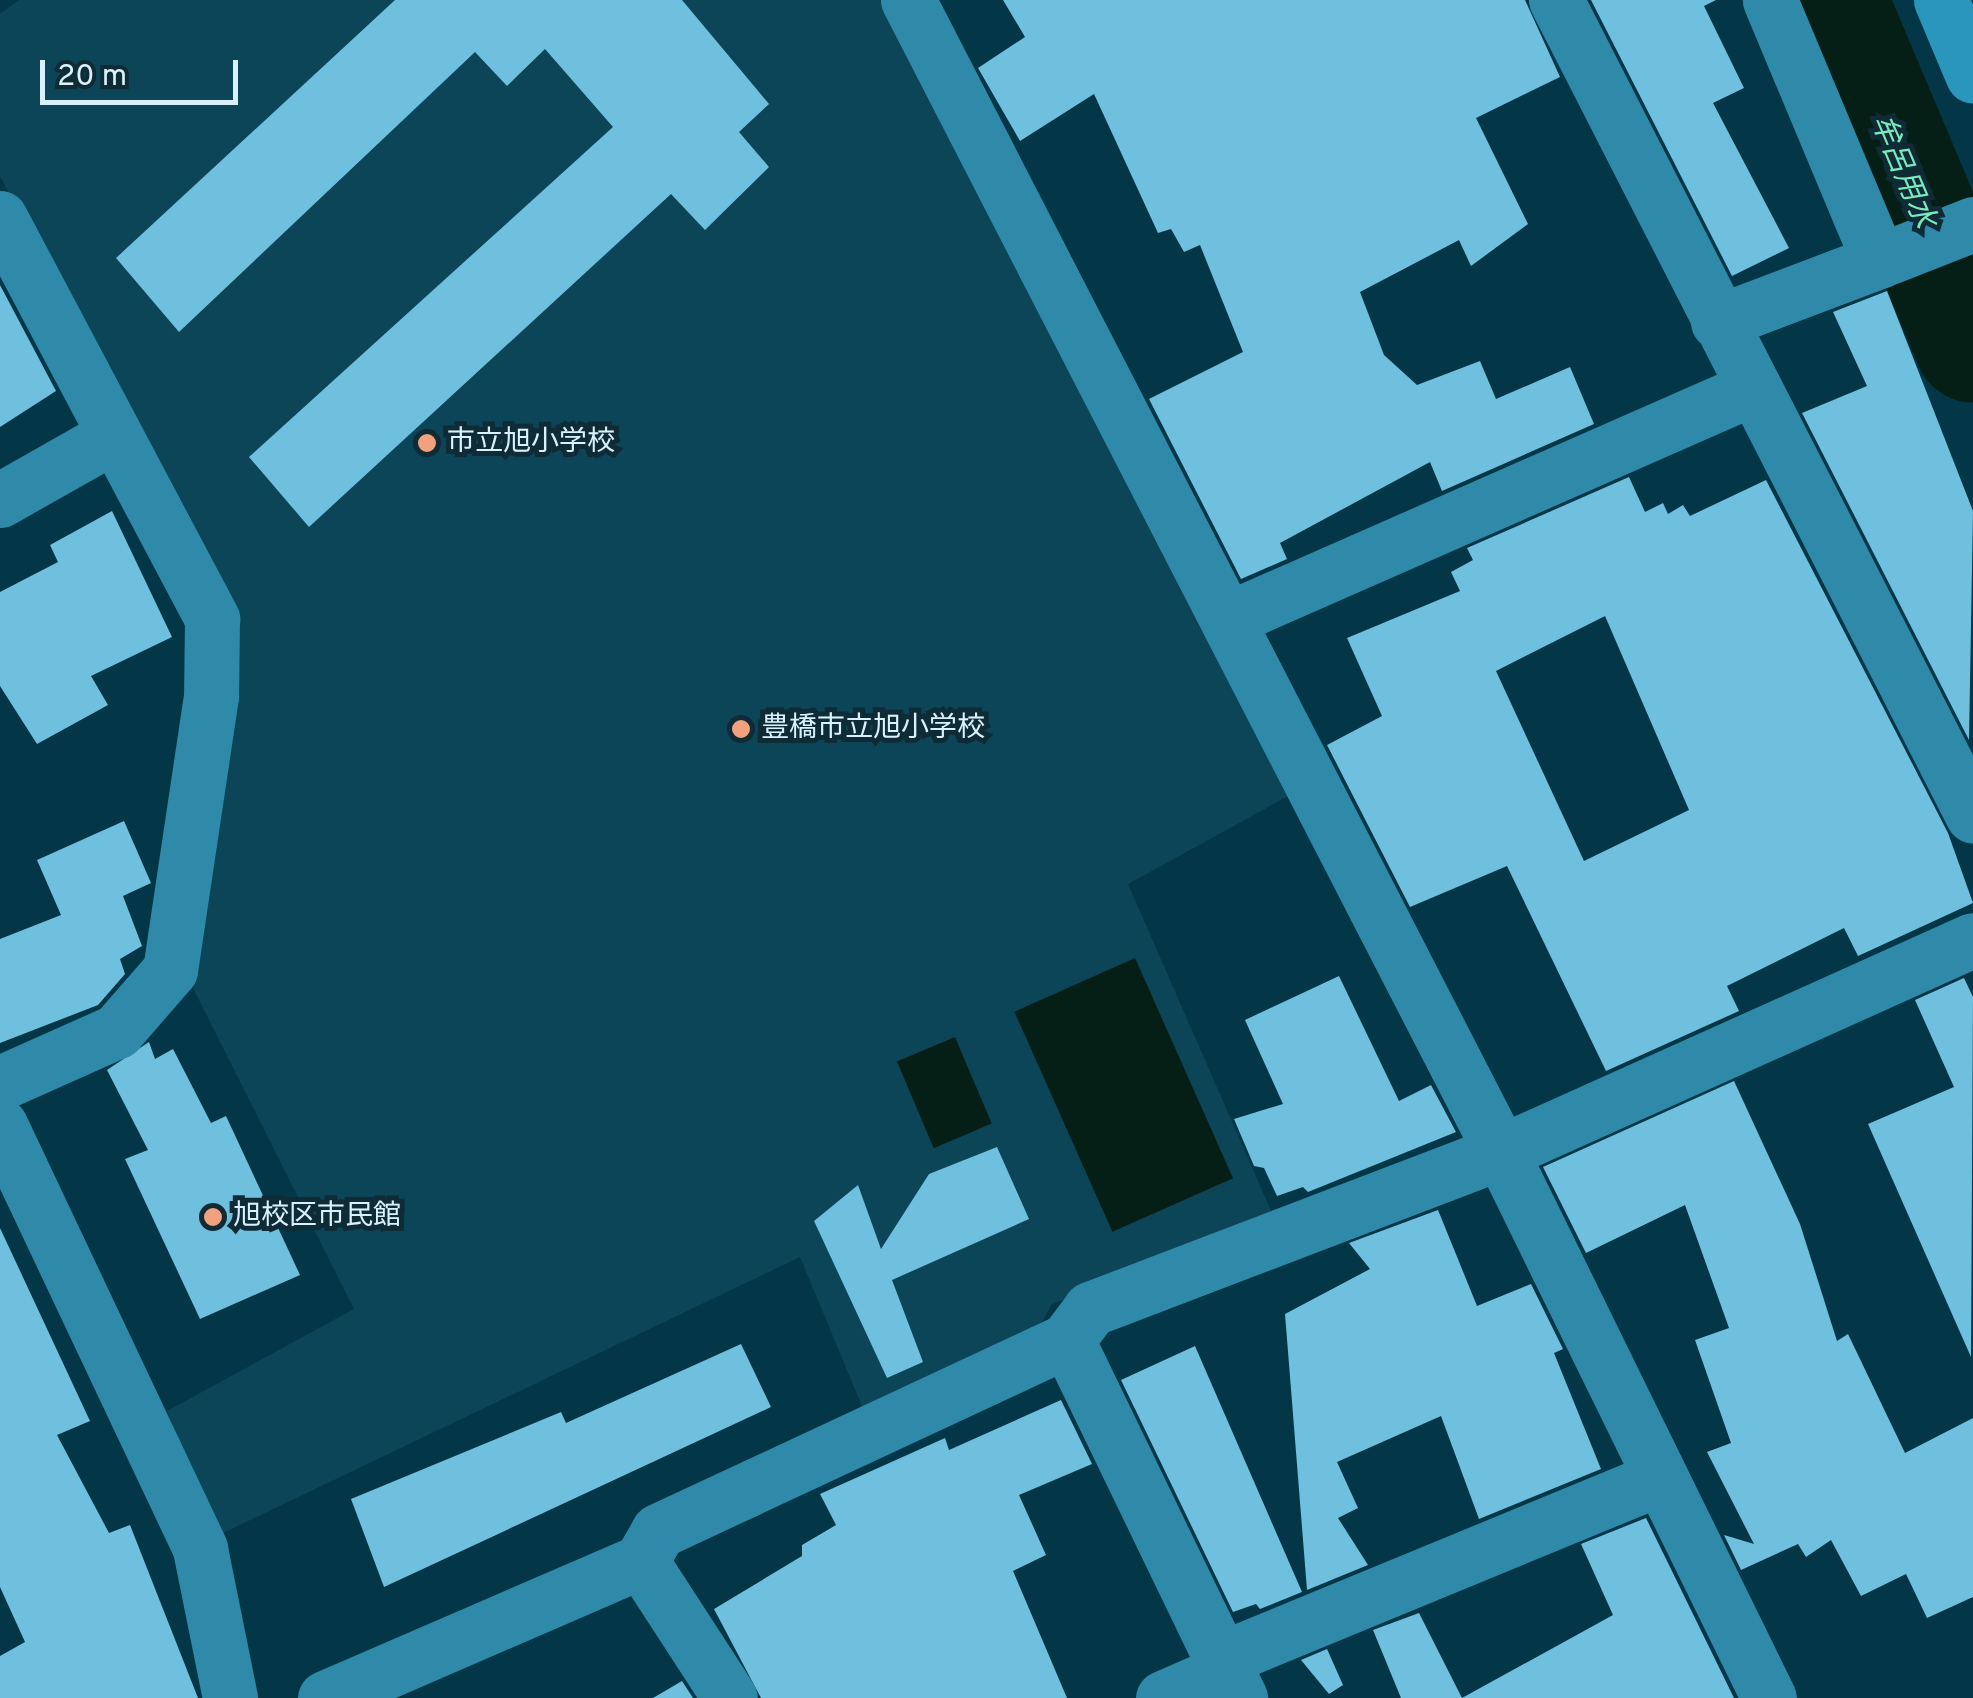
<!DOCTYPE html>
<html>
<head>
<meta charset="utf-8">
<style>
	body { margin:0 }
	#map { position:relative; width:1973px; height:1698px; overflow:hidden; background:#033747; font-family:Overpass,"Noto Sans JP",sans-serif }
	div>[style] { position:absolute }
	[style*='--x'] { left:calc(var(--x)*1px); top:calc(var(--y)*1px); width:calc(var(--w)*1px); rotate:calc(var(--a)*1deg) }
	.built>* { inset:0; background:#0b4557 }
	.water>* { inset:0; background:#061f16; transform-origin:0 0 }
	.river>* { height:118px; margin:-59px; padding:0 59px; transform-origin:59px; border-radius:59px; background:#061f16 }
	.building>* { inset:0; background:#6fbfde }
	.minor>* { height:55px; margin:-27.5px; padding:0 27.5px; transform-origin:27.5px; border-radius:27.5px; background:#2f89a9 }
	.primary>* { height:55px; margin:-27.5px; padding:0 27.5px; transform-origin:27.5px; border-radius:27.5px; background:#2a96bb }
	.dots>* { width:28px; height:28px; translate:-50% -50%; box-sizing:border-box; border:5px solid #0f2b35; border-radius:50% }
	span { translate:-50% -50%; white-space:nowrap; text-align:center; line-height:1.15; -webkit-text-stroke:10px #0f2b35; paint-order:stroke }
	.poi-label { font-size:28px; color:#d9f1fc }
	.left { translate:0 -50%; text-align:left }
	.water-label { font-size:30px; color:#7ae9be; font-style:italic }
	.scale { position:absolute; left:40px; top:60px; width:198px; height:45px; box-sizing:border-box; border:5px solid #d9f1fc; border-top:0; padding-left:12px; font-size:30px; line-height:35px; white-space:nowrap; color:#d9f1fc; -webkit-text-stroke:8px #0f2b35; paint-order:stroke }
</style>
</head>
<body>
<div id="map">
	<div class="built">
		<i style="clip-path:polygon(19px 0,883px 0,1290px 795px,1128px 884px,1275px 1220px,1052px 1304px,1035px 1334px,866px 1416px,800px 1257px,217px 1536px,167px 1411px,354px 1309px,188px 978px,224px 614px,0 176px,0 14px)"></i>
	</div>
	<div class="water">
		<i style="left:1135px;top:958px;width:241px;height:132px;rotate:66deg"></i>
		<i style="left:955px;top:1037px;width:94px;height:63px;rotate:67deg"></i>
	</div>
	<div class="river">
		<i style="--x:1828;--y:0;--w:373;--a:67.1"></i>
	</div>
	<div class="building">
		<i style="clip-path:polygon(395px 0,682px 0,769px 104px,739px 132px,769px 167px,705px 230px,671px 194px,309px 527px,249px 457px,613px 127px,545px 49px,507px 86px,475px 52px,179px 332px,116px 258px)"></i>
		<i style="clip-path:polygon(1003px 0,1525px 0,1560px 77px,1476px 118px,1528px 224px,1471px 266px,1459px 240px,1360px 292px,1384px 355px,1417px 385px,1480px 361px,1496px 399px,1570px 367px,1594px 424px,1442px 491px,1430px 462px,1280px 543px,1287px 559px,1241px 579px,1149px 399px,1243px 352px,1200px 245px,1184px 252px,1171px 229px,1158px 233px,1094px 94px,1020px 141px,978px 68px,1025px 37px)"></i>
		<i style="clip-path:polygon(1591px 0,1716px 0,1704px 6px,1744px 88px,1713px 103px,1789px 248px,1732px 276px)"></i>
		<i style="clip-path:polygon(0 285px,56px 391px,0 427px)"></i>
		<i style="clip-path:polygon(1887px 291px,1973px 511px,1969px 740px,1802px 413px,1867px 386px,1833px 312px)"></i>
		<i style="clip-path:polygon(evenodd,1629px 477px,1645px 512px,1663px 503px,1668px 514px,1683px 505px,1690px 516px,1766px 480px,1948px 833px,1973px 903px,1858px 956px,1844px 928px,1727px 986px,1739px 1011px,1606px 1071px,1507px 866px,1410px 907px,1327px 745px,1382px 716px,1347px 638px,1460px 591px,1451px 572px,1473px 560px,1467px 548px,1629px 477px,1605px 616px,1689px 810px,1584px 861px,1496px 671px,1605px 616px)"></i>
		<i style="clip-path:polygon(112px 511px,172px 637px,91px 676px,108px 705px,37px 744px,0 686px,0 592px,58px 562px,50px 545px)"></i>
		<i style="clip-path:polygon(124px 821px,151px 883px,123px 896px,142px 946px,120px 959px,125px 974px,98px 1005px,0 1043px,0 939px,61px 915px,37px 860px)"></i>
		<i style="clip-path:polygon(1339px 976px,1399px 1101px,1431px 1085px,1456px 1132px,1308px 1192px,1303px 1187px,1277px 1196px,1264px 1168px,1254px 1166px,1234px 1119px,1283px 1104px,1245px 1020px)"></i>
		<i style="clip-path:polygon(1964px 978px,1973px 997px,1971px 1357px,1868px 1124px,1954px 1087px,1915px 1000px)"></i>
		<i style="clip-path:polygon(149px 1042px,155px 1059px,173px 1049px,211px 1123px,226px 1116px,300px 1275px,200px 1319px,125px 1159px,148px 1150px,107px 1070px)"></i>
		<i style="clip-path:polygon(1734px 1081px,1800px 1224px,1837px 1341px,1848px 1334px,1905px 1453px,1973px 1418px,1973px 1597px,1927px 1618px,1906px 1574px,1861px 1596px,1831px 1540px,1806px 1557px,1798px 1544px,1741px 1570px,1724px 1535px,1754px 1544px,1707px 1452px,1731px 1443px,1695px 1340px,1729px 1328px,1685px 1205px,1586px 1253px,1543px 1167px)"></i>
		<i style="clip-path:polygon(997px 1147px,1029px 1219px,892px 1280px,923px 1362px,887px 1378px,814px 1221px,858px 1185px,881px 1249px,929px 1174px)"></i>
		<i style="clip-path:polygon(1438px 1210px,1477px 1306px,1531px 1284px,1563px 1349px,1554px 1353px,1601px 1469px,1479px 1519px,1441px 1416px,1337px 1462px,1358px 1508px,1338px 1518px,1368px 1565px,1307px 1590px,1285px 1314px,1370px 1269px,1349px 1243px)"></i>
		<i style="clip-path:polygon(0 1228px,90px 1421px,57px 1435px,109px 1533px,130px 1525px,198px 1698px,0 1698px,0 1656px,25px 1642px,0 1587px)"></i>
		<i style="clip-path:polygon(741px 1344px,771px 1407px,384px 1587px,351px 1499px,561px 1412px,566px 1423px)"></i>
		<i style="clip-path:polygon(1195px 1346px,1302px 1592px,1260px 1609px,1256px 1604px,1233px 1612px,1121px 1380px)"></i>
		<i style="clip-path:polygon(1061px 1400px,1092px 1464px,1019px 1495px,1046px 1555px,1013px 1571px,1067px 1698px,761px 1698px,714px 1609px,802px 1556px,802px 1545px,836px 1525px,820px 1494px,945px 1438px,949px 1450px)"></i>
		<i style="clip-path:polygon(1646px 1518px,1734px 1698px,1401px 1698px,1373px 1630px,1419px 1613px,1462px 1698px,1613px 1615px,1581px 1544px)"></i>
		<i style="clip-path:polygon(1327px 1649px,1343px 1685px,1329px 1694px,1301px 1660px)"></i>
		<i style="clip-path:polygon(682px 1681px,693px 1698px,653px 1698px)"></i>
	</div>
	<div class="minor">
		<i style="--x:908;--y:0;--w:1296;--a:62.76"></i>
		<i style="--x:1501;--y:1152;--w:608;--a:63.86"></i>
		<i style="--x:1556;--y:0;--w:916;--a:62.93"></i>
		<i style="--x:0;--y:218;--w:454;--a:62.1"></i>
		<i style="--x:212;--y:619;--w:77;--a:90.7"></i>
		<i style="--x:211;--y:696;--w:277;--a:98.5"></i>
		<i style="--x:170;--y:970;--w:81;--a:131"></i>
		<i style="--x:117;--y:1031;--w:128;--a:156"></i>
		<i style="--x:1879;--y:261;--w:101;--a:-21.5"></i>
		<i style="--x:1718;--y:322;--w:172;--a:-20.8"></i>
		<i style="--x:1879;--y:261;--w:283;--a:-112.7"></i>
		<i style="--x:0;--y:500;--w:130;--a:-29.5"></i>
		<i style="--x:1228;--y:619;--w:571;--a:-23.74"></i>
		<i style="--x:0;--y:1125;--w:469;--a:64.7"></i>
		<i style="--x:200;--y:1549;--w:152;--a:78.6"></i>
		<i style="--x:1067;--y:1340;--w:398;--a:64.2"></i>
		<i style="--x:641;--y:1561;--w:34;--a:-60"></i>
		<i style="--x:658;--y:1531;--w:451;--a:-25"></i>
		<i style="--x:1067;--y:1340;--w:39;--a:-53"></i>
		<i style="--x:1090;--y:1309;--w:440;--a:-20.9"></i>
		<i style="--x:1501;--y:1152;--w:517;--a:-24.19"></i>
		<i style="--x:1221;--y:1659;--w:475;--a:-22.4"></i>
		<i style="--x:325;--y:1698;--w:344;--a:-23.4"></i>
		<i style="--x:641;--y:1561;--w:163;--a:57"></i>
		<i style="--x:1163;--y:1698;--w:70;--a:-23.6"></i>
	</div>
	<div class="primary">
		<i style="--x:1941;--y:0;--w:82;--a:67.2"></i>
	</div>
	<div class="dots">
		<i style="left:427px;top:443px;background:#f1a17c"></i>
		<i style="left:741px;top:729px;background:#f1a17c"></i>
		<i style="left:213px;top:1217px;background:#f1a17c"></i>
	</div>
	<div class="poi-label">
		<span class="left" style="left:447px;top:443px">市立旭小学校</span>
		<span class="left" style="left:761px;top:729px">豊橋市立旭小学校</span>
		<span class="left" style="left:233px;top:1217px">旭校区市民館</span>
	</div>
	<div class="water-label">
		<span style="left:1901px;top:172px;rotate:67deg">牟呂用水</span>
	</div>
	<div class="scale">20 m</div>
</div>
</body>
</html>
